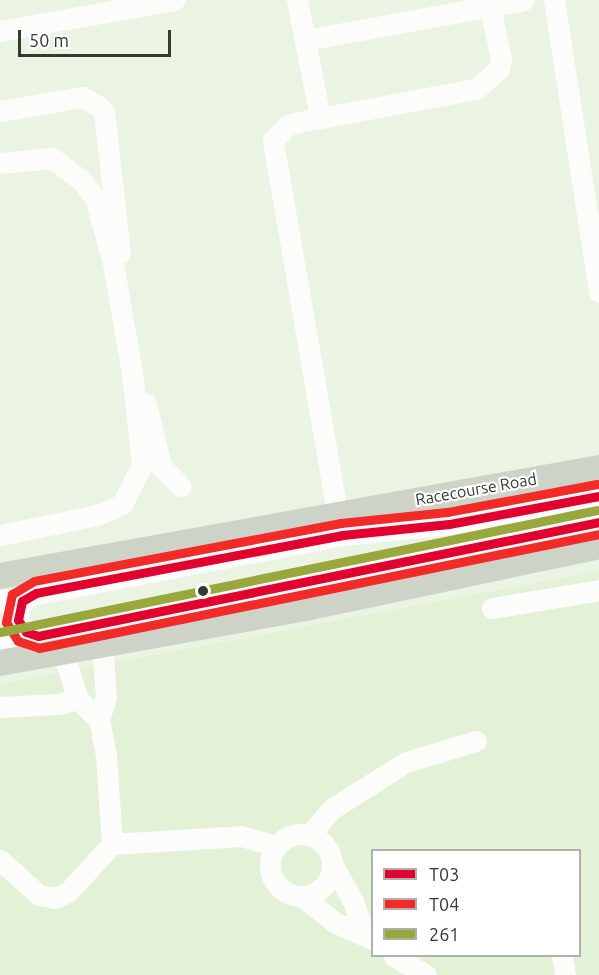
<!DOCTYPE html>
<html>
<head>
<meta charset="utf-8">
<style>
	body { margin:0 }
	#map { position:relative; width:599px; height:975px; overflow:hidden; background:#ebf4e3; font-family:Ubuntu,sans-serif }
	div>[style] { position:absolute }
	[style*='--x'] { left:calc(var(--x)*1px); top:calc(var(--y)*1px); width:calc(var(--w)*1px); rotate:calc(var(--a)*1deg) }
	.built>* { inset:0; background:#e3f2d6 }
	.minor>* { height:21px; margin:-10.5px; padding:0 10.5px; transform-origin:10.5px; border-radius:10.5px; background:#fcfdfb }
	.minor>.ring { margin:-10.5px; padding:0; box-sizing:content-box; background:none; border:21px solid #fcfdfb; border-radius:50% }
	.major>* { height:26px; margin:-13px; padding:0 13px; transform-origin:13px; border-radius:13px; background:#cdd3c6 }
	.bus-1>* { height:9px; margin:-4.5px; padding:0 4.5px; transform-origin:4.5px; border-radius:4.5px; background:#e2002f }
	.bus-2>* { height:9px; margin:-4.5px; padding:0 4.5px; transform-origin:4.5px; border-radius:4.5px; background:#f22b29 }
	.bus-3>* { height:9px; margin:-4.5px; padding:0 4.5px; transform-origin:4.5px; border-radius:4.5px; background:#98a83c }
	.dots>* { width:16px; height:16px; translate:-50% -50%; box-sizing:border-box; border:3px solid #fff; border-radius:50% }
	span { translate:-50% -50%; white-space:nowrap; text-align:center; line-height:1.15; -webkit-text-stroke:4.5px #fff; paint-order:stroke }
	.street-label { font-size:16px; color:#343a2f }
	.legend { position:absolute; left:371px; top:849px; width:210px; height:108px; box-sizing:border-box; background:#fff; border:2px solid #aeb0ac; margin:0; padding:8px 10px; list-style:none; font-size:18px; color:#343a2f }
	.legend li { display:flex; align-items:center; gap:12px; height:30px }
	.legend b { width:30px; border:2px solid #aeb0ac }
	.scale { position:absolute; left:18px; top:30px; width:153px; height:27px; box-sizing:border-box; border:3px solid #343a2f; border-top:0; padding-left:8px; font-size:18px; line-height:21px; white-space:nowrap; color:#343a2f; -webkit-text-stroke:4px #fff; paint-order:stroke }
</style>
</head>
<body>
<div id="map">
	<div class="built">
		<i style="clip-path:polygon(evenodd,599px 571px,599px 975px,0 975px,0 684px,599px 571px,372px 850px,580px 850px,580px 956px,372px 956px,372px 850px)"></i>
	</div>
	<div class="minor">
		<i style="--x:297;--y:0;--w:119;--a:78.9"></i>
		<i style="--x:554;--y:0;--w:295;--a:81.2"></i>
		<i style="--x:0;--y:31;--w:177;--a:-10.1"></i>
		<i style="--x:306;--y:40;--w:221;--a:-10.4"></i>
		<i style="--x:0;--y:111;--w:83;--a:-9.7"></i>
		<i style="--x:82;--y:97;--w:18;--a:29"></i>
		<i style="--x:98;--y:106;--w:8;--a:45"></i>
		<i style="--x:104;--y:112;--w:141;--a:83.5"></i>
		<i style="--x:0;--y:163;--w:52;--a:-5.5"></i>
		<i style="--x:52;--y:158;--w:38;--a:37"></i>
		<i style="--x:82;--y:181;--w:21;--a:53"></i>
		<i style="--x:95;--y:198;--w:67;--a:74.5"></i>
		<i style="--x:113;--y:263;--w:112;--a:80.2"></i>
		<i style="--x:132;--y:373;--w:93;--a:83.8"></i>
		<i style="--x:142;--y:465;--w:44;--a:117.1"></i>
		<i style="--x:122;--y:504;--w:27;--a:156"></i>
		<i style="--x:97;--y:515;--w:99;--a:168.3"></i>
		<i style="--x:146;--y:404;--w:64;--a:76.4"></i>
		<i style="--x:161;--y:466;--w:28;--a:46"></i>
		<i style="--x:337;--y:512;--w:377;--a:-99.8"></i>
		<i style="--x:273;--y:140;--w:21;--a:-45"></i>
		<i style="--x:288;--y:125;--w:11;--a:-15"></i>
		<i style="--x:299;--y:122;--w:180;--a:-10.6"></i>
		<i style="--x:476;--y:89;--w:30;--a:-41"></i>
		<i style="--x:499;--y:69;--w:10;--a:-79"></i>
		<i style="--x:501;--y:59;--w:53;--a:-101.9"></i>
		<i style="--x:36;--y:593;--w:16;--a:150"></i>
		<i style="--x:22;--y:601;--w:19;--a:102"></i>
		<i style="--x:18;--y:620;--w:14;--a:56"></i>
		<i style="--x:26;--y:632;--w:18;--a:9"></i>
		<i style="--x:0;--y:601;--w:349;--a:-10.9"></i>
		<i style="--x:343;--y:535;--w:107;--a:-5.9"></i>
		<i style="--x:449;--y:524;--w:153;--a:-10.6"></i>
		<i style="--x:492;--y:608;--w:109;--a:-9.5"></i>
		<i style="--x:0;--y:644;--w:611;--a:-11.51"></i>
		<i style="--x:63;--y:653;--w:48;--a:71.9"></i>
		<i style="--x:78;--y:699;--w:30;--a:45"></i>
		<i style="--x:0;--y:707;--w:58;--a:-3"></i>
		<i style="--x:58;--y:704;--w:21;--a:-14"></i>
		<i class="ring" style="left:270px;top:834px;width:41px;height:41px"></i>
		<i style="--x:310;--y:834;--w:35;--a:-49"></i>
		<i style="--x:333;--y:808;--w:86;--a:-32.2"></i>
		<i style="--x:406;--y:762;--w:73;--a:-16.7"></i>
		<i style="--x:112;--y:844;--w:129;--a:-3.5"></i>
		<i style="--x:241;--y:836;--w:35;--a:16"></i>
		<i style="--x:0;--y:860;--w:52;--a:41.9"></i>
		<i style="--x:39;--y:895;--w:16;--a:11"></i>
		<i style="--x:55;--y:898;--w:14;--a:-25"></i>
		<i style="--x:68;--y:892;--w:65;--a:-47.5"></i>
		<i style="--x:112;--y:844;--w:89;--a:-93.9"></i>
		<i style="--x:106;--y:755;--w:36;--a:-101"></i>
		<i style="--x:99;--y:720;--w:24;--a:-73"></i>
		<i style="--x:106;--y:697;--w:52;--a:-94.4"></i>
		<i style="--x:332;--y:864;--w:45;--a:60.6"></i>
		<i style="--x:354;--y:903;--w:32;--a:72"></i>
		<i style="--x:301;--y:896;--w:44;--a:37.6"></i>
		<i style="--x:336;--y:923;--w:39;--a:24"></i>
		<i style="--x:394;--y:956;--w:37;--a:31"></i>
		<i style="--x:562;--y:956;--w:19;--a:81"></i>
	</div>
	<div class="major">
		<i style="--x:0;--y:576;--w:609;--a:-10.22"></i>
		<i style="--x:0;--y:663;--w:315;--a:-10.2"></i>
		<i style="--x:310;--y:607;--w:295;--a:-11.9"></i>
	</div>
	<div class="bus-1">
		<i style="--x:599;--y:496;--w:153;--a:169.4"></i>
		<i style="--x:449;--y:524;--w:107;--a:174.1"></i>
		<i style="--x:343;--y:535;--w:312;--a:169.3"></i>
		<i style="--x:36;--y:593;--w:16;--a:150"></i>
		<i style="--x:22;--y:601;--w:19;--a:102"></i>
		<i style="--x:18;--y:620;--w:14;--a:56"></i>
		<i style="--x:26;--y:632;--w:13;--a:18"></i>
		<i style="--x:38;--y:636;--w:572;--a:-11.49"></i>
	</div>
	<div class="bus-2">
		<i style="--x:597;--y:484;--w:153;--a:169.4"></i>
		<i style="--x:447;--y:512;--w:107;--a:174.1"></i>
		<i style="--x:341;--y:523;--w:312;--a:169.3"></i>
		<i style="--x:34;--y:581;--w:26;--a:149"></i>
		<i style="--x:12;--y:594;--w:29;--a:102"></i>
		<i style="--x:6;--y:622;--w:22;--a:58"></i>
		<i style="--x:18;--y:641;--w:22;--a:18"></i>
		<i style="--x:39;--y:648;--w:571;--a:-11.51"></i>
	</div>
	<div class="bus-3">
		<i style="--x:0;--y:632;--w:609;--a:-11.55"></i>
	</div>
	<div class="dots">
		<i style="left:203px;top:591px;background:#343a2f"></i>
	</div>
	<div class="street-label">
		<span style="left:476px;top:489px;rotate:-10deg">Racecourse Road</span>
	</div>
	<ul class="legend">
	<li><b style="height:8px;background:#e2002f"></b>T03</li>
	<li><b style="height:8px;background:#f22b29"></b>T04</li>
	<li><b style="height:8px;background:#98a83c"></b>261</li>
	</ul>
	<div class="scale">50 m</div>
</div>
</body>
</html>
